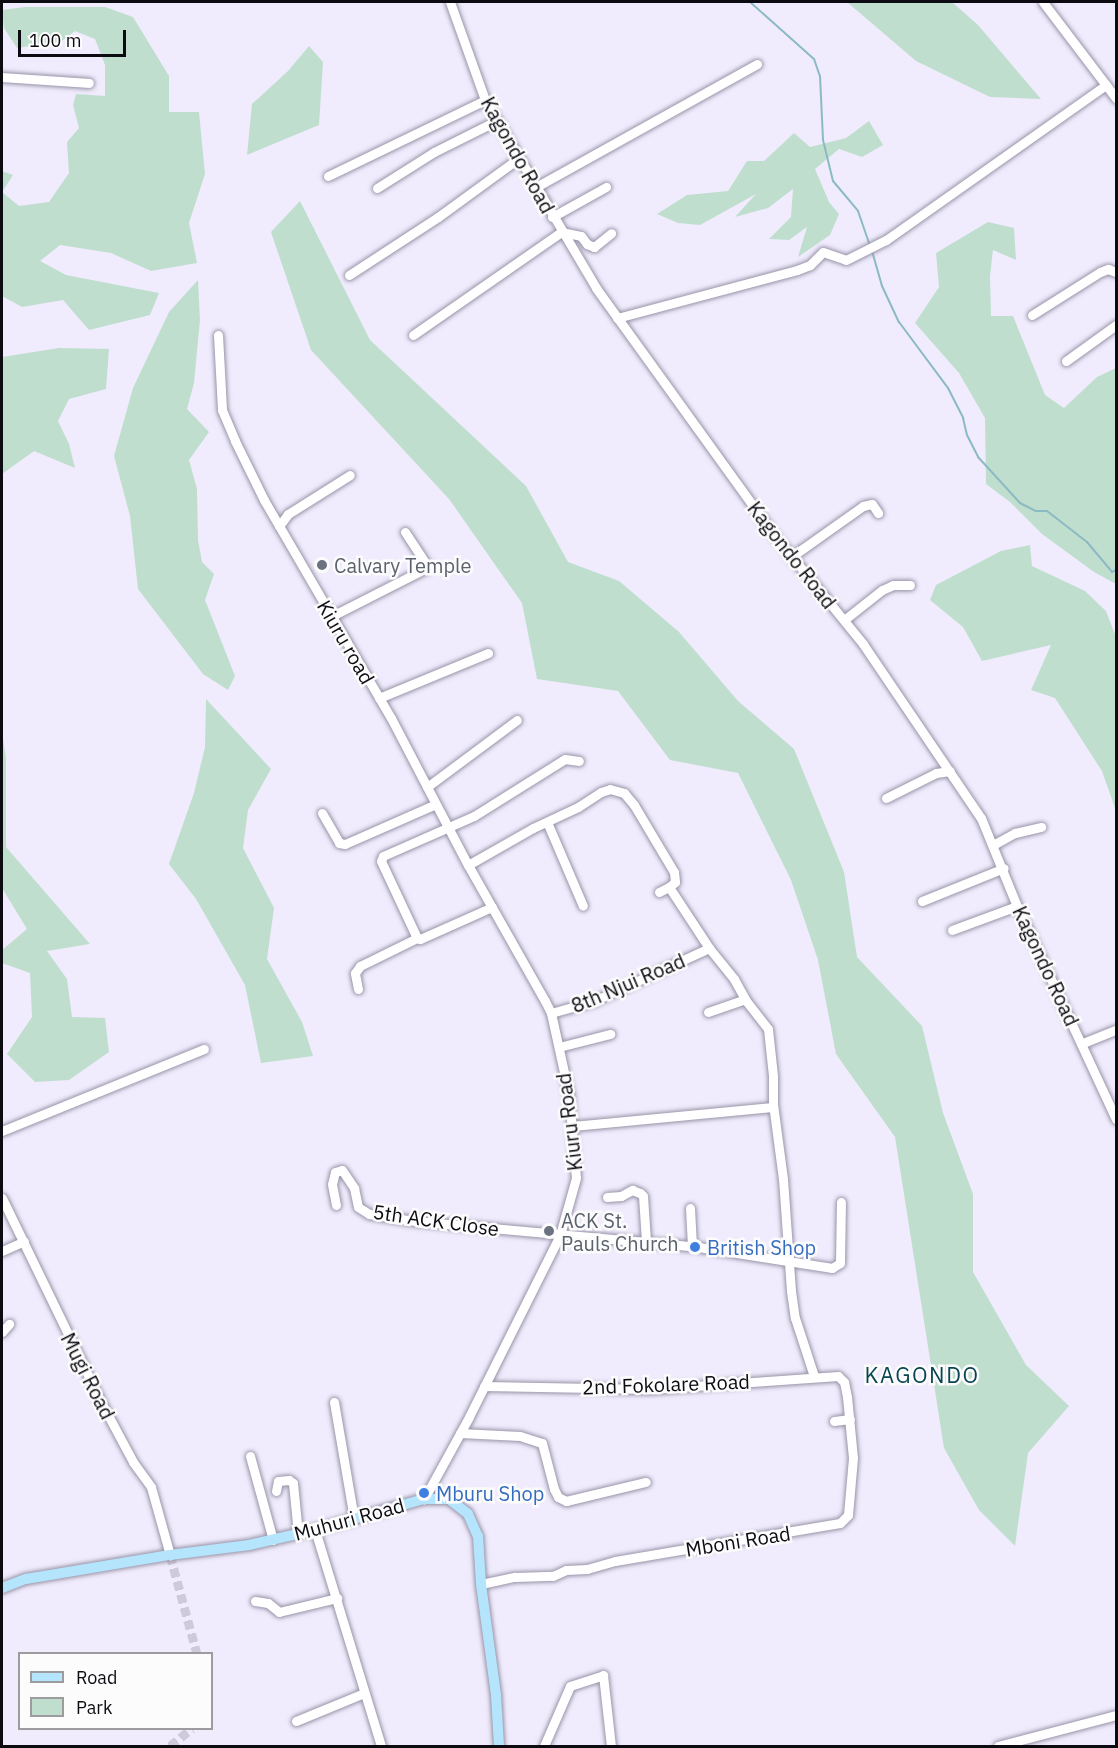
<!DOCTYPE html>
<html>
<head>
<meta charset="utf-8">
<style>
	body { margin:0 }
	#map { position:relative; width:1118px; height:1748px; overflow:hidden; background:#f0ecfd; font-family:"IBM Plex Sans",sans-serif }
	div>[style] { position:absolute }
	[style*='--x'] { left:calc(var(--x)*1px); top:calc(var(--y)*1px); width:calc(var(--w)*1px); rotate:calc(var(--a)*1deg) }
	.green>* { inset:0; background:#bfdece }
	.stream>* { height:2px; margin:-1px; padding:0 1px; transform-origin:1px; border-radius:1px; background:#8cbac3 }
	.minor-tunnel>* { height:9px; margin-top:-4.5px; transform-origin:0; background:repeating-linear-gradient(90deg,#cecada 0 9px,transparent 0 13.5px) }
	.roads { filter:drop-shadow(0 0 2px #9994a8) drop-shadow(0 0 2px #9994a8) }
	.minor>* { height:9px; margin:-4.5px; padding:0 4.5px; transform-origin:4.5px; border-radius:4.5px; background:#fff }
	.major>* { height:10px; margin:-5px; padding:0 5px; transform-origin:5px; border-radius:5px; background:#b5e5fc }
	.dots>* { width:16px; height:16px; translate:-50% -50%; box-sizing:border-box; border:3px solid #fcfcfc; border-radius:50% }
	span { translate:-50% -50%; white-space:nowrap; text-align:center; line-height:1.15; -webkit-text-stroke:5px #fcfcfc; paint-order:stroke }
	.street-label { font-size:20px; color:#0d0b12 }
	.worship-label { font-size:20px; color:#5b616d }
	.left { translate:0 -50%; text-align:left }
	.shop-label { font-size:20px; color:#366cbe }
	.quarter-label { font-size:22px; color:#094552; letter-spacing:1.5px }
	.frame { position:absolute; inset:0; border:3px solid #0d0b12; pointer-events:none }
	.legend { position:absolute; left:18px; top:1652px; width:195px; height:78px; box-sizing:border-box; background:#fcfcfc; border:2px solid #9c9c9e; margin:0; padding:8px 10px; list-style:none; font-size:18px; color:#0d0b12 }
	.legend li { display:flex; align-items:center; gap:12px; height:30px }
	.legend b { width:30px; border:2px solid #9c9c9e }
	.scale { position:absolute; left:18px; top:30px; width:108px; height:27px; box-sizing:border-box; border:3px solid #0d0b12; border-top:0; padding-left:8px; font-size:18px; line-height:21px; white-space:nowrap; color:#0d0b12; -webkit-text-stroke:4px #fcfcfc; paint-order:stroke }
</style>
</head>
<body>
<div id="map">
	<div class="green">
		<i style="clip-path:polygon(847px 2px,952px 2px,978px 25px,1041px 99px,990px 97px,916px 61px)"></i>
		<i style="clip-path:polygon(25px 7px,105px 7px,133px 17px,169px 76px,169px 112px,199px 112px,205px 174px,189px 223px,197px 263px,151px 271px,111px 253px,60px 245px,40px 261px,66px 275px,159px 293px,150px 315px,89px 330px,63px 300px,22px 307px,2px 296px,2px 171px,13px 175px,2px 192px,19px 206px,49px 202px,69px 173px,67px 142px,79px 128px,73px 105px,76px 94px,105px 96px,105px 65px,95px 39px,75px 31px,62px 41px,17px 48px,4px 28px,2px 10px)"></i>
		<i style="clip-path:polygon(309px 46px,323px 62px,319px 125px,247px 155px,252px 104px,288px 71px)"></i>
		<i style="clip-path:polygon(869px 121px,883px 145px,862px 157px,839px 149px,815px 169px,829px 202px,839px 214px,830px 235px,798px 257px,807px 227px,789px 240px,769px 239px,791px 217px,793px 189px,768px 208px,735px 217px,756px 194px,700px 225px,678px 223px,657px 214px,687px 195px,728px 191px,747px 161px,764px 161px,794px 133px,810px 147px,846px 138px)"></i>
		<i style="clip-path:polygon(300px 201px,370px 340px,526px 486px,568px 562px,619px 581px,679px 632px,738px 701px,794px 749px,844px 872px,857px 957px,922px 1026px,943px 1113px,973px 1194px,973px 1272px,1026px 1365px,1069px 1406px,1028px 1453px,1015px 1546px,979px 1510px,944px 1448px,895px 1137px,836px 1054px,818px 960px,791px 880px,738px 773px,670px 760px,618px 691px,537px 679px,522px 603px,449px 499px,311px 350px,271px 232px)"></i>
		<i style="clip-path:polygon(988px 222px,1014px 228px,1016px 260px,993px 250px,990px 276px,991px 316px,1013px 316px,1045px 395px,1064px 408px,1097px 377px,1116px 368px,1116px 584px,1094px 572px,1042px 534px,1010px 502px,986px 484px,985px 418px,959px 373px,915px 323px,939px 287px,936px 253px)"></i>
		<i style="clip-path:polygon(198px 280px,200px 320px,194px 383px,187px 409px,209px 432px,189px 460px,197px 489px,198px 540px,202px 562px,214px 574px,205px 600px,235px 676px,228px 690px,203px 674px,138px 589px,130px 516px,114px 456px,133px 388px,169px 312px)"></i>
		<i style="clip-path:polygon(59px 348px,109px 349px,106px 389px,69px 399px,58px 421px,69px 444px,75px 468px,34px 451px,2px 474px,2px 357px)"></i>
		<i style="clip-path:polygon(1030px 545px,1032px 566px,1085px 591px,1106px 611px,1116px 637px,1116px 811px,1102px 771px,1055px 698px,1031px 690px,1051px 645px,982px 661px,963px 627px,930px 600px,936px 585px,1001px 551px)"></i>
		<i style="clip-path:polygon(206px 699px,271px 769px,248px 810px,243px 848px,274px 908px,267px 959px,302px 1022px,313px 1056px,261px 1063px,245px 985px,196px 899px,169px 864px,194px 793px,205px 747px)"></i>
		<i style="clip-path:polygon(2px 732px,6px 758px,6px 847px,90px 944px,47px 951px,67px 979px,72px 1017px,105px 1018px,109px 1052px,69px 1080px,35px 1082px,7px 1054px,32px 1017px,30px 973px,2px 963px,2px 950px,27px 929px,2px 888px)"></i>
	</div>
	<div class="stream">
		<i style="--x:750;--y:2;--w:86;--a:41.7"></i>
		<i style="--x:814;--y:59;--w:18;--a:71"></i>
		<i style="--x:820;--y:76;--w:64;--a:87.3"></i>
		<i style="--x:823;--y:140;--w:42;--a:76.3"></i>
		<i style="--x:833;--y:181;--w:39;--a:50"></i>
		<i style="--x:858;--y:211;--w:37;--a:71"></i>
		<i style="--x:872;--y:251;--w:36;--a:74"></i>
		<i style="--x:882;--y:286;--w:40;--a:65"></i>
		<i style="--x:899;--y:322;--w:82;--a:53.4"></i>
		<i style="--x:948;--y:388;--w:34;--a:63"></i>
		<i style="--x:963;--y:418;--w:17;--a:77"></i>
		<i style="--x:967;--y:435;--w:25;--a:63"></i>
		<i style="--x:978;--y:457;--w:62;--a:47.6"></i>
		<i style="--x:1020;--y:503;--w:18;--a:27"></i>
		<i style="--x:1036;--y:511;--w:11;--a:0"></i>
		<i style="--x:1047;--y:511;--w:51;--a:37.8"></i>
		<i style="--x:1087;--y:542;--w:39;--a:50"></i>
		<i style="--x:1112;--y:572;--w:4;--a:-27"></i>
	</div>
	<div class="minor-tunnel">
		<i style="--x:170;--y:1555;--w:103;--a:74.7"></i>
		<i style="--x:170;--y:1746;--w:28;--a:-39"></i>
	</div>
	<div class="roads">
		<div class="minor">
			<i style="--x:450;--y:2;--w:104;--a:70.3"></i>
			<i style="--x:485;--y:100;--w:218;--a:59.4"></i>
			<i style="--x:596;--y:288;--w:299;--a:54.2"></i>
			<i style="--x:771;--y:531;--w:146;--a:50.8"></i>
			<i style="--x:863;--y:644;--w:210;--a:55.9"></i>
			<i style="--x:981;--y:818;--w:95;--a:67.8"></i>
			<i style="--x:1017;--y:906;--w:235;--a:65.1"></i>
			<i style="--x:1043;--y:2;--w:121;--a:52.8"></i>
			<i style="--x:2;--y:77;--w:87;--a:3.9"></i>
			<i style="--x:328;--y:176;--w:174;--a:-25.8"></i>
			<i style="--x:536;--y:187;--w:253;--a:-29.1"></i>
			<i style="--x:377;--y:188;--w:67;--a:-32.3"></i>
			<i style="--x:434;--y:152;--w:69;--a:-26.6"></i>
			<i style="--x:552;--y:217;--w:62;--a:-29.1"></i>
			<i style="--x:349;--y:275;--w:106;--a:-33.1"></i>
			<i style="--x:438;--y:217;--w:100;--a:-36.1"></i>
			<i style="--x:1032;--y:315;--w:80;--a:-32.3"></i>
			<i style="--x:1100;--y:272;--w:9;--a:-21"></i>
			<i style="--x:1108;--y:269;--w:9;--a:21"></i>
			<i style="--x:617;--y:318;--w:186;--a:-14.9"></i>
			<i style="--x:797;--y:270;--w:14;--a:-21"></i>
			<i style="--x:810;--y:265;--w:18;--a:-45"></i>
			<i style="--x:823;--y:252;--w:24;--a:19"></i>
			<i style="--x:846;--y:260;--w:45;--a:-26.6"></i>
			<i style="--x:886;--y:240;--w:269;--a:-35.2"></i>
			<i style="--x:218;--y:335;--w:75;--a:86.9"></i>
			<i style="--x:222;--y:410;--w:34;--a:67"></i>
			<i style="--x:235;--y:441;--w:66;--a:63.8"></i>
			<i style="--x:264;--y:500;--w:252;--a:59.8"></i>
			<i style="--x:391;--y:718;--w:166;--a:62.4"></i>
			<i style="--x:468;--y:865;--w:156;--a:60.5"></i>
			<i style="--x:545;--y:1001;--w:13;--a:63"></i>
			<i style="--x:551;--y:1013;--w:84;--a:77.6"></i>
			<i style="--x:569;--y:1095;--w:83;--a:85.2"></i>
			<i style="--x:576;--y:1178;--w:59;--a:105.7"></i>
			<i style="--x:560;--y:1235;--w:203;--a:116.6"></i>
			<i style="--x:469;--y:1417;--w:94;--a:118.8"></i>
			<i style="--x:413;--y:335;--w:180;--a:-34.8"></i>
			<i style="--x:561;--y:232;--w:20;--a:11"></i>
			<i style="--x:581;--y:236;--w:10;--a:53"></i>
			<i style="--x:587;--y:244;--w:8;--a:23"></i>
			<i style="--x:594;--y:247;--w:22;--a:-39"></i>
			<i style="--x:1066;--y:361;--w:62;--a:-35.8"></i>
			<i style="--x:279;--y:526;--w:15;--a:-53"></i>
			<i style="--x:288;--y:514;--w:73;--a:-32.2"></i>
			<i style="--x:791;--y:557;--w:88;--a:-35.3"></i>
			<i style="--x:863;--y:506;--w:9;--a:-13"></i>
			<i style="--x:872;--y:504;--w:11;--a:56"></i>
			<i style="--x:332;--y:616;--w:108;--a:-27"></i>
			<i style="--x:428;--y:567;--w:42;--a:-123.3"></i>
			<i style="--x:844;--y:620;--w:48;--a:-38.3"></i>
			<i style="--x:882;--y:590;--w:12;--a:-24"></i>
			<i style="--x:893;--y:585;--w:17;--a:0"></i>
			<i style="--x:379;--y:698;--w:118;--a:-22.4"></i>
			<i style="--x:427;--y:787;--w:112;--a:-36.7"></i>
			<i style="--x:886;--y:798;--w:56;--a:-26.6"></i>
			<i style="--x:936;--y:773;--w:14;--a:-8"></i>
			<i style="--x:322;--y:813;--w:34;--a:60"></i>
			<i style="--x:339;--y:843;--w:6;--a:9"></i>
			<i style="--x:345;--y:844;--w:99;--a:-23.7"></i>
			<i style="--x:547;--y:822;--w:91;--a:66.8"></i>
			<i style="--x:993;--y:845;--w:25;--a:-29"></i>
			<i style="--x:1015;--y:833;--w:27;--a:-13"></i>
			<i style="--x:468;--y:865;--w:75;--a:-29.6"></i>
			<i style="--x:533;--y:828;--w:50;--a:-25"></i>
			<i style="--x:578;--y:807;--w:27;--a:-33"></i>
			<i style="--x:601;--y:792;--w:9;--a:-18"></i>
			<i style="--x:610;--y:789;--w:15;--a:16"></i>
			<i style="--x:624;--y:793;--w:16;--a:50"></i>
			<i style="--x:634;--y:805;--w:78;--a:59.2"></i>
			<i style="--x:674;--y:872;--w:10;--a:84"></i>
			<i style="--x:675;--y:882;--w:8;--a:140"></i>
			<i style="--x:659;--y:892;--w:11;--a:-27"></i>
			<i style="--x:669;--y:887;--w:73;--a:56.7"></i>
			<i style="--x:922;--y:901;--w:88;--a:-21.9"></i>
			<i style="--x:492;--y:907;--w:79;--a:156"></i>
			<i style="--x:420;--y:939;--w:3;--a:-162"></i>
			<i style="--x:417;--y:938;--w:85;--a:-115.1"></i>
			<i style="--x:381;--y:861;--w:5;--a:-68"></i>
			<i style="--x:383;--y:856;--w:99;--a:-23.7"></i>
			<i style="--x:474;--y:816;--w:107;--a:-32.1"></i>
			<i style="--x:565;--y:759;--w:14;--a:8"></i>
			<i style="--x:952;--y:930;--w:69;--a:-20.3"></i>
			<i style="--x:358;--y:989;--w:16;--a:-101"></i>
			<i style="--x:355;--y:973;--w:9;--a:-54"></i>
			<i style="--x:360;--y:966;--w:64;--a:-26.2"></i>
			<i style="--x:708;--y:1012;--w:39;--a:-19"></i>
			<i style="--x:551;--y:1013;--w:45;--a:-15.6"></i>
			<i style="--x:594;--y:1001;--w:127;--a:-24.7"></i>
			<i style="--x:709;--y:948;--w:40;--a:51"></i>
			<i style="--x:734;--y:979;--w:26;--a:61"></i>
			<i style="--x:747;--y:1002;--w:34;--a:52"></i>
			<i style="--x:768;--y:1029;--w:47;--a:83.9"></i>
			<i style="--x:773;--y:1076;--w:28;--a:90"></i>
			<i style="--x:773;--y:1104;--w:76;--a:82.4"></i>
			<i style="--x:783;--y:1179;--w:112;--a:85.9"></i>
			<i style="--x:791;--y:1291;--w:27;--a:82"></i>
			<i style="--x:795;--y:1318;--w:61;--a:71.9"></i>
			<i style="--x:1083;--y:1043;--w:35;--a:-22"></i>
			<i style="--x:559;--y:1047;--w:53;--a:-14.3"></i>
			<i style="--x:572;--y:1126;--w:202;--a:-5.4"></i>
			<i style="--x:2;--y:1131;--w:218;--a:-22.1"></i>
			<i style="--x:607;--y:1197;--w:14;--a:-4"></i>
			<i style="--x:621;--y:1196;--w:13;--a:-29"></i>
			<i style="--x:632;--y:1190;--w:9;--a:21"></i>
			<i style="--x:640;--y:1193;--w:4;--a:45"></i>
			<i style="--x:643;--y:1196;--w:45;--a:86.2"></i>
			<i style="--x:2;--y:1198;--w:227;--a:64.1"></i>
			<i style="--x:101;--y:1402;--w:68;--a:61.9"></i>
			<i style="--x:133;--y:1462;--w:31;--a:54"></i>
			<i style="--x:151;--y:1487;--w:71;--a:74.4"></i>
			<i style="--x:336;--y:1205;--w:21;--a:-101"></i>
			<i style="--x:332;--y:1184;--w:12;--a:-76"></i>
			<i style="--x:335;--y:1172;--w:7;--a:-16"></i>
			<i style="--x:342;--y:1170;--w:22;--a:56"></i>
			<i style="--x:354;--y:1188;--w:19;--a:78"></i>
			<i style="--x:358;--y:1207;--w:13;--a:32"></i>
			<i style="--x:369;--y:1214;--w:47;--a:8.7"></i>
			<i style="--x:415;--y:1221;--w:278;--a:5.2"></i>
			<i style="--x:692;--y:1246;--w:142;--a:8.9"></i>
			<i style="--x:832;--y:1268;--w:9;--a:-32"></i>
			<i style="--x:840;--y:1263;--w:61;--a:-89.1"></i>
			<i style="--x:690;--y:1208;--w:38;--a:87"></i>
			<i style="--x:2;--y:1251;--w:24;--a:-24"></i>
			<i style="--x:2;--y:1332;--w:11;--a:-49"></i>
			<i style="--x:334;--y:1402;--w:119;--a:80.3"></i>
			<i style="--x:834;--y:1421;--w:16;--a:-7"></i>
			<i style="--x:460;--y:1433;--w:60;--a:2.9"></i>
			<i style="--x:520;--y:1436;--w:23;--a:18"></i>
			<i style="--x:542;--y:1443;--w:48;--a:75.4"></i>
			<i style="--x:554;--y:1489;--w:9;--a:63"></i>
			<i style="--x:558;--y:1497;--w:9;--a:27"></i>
			<i style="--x:566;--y:1501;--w:82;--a:-13.4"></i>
			<i style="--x:250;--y:1456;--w:87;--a:74.7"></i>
			<i style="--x:276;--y:1491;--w:10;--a:-79"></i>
			<i style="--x:278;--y:1481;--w:11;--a:-5"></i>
			<i style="--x:289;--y:1480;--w:5;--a:37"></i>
			<i style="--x:293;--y:1483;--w:51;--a:84.4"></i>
			<i style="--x:315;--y:1530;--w:226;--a:73"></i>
			<i style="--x:481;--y:1584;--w:35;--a:-12"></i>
			<i style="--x:515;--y:1577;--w:38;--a:-2"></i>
			<i style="--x:553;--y:1576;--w:14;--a:-25"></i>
			<i style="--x:566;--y:1570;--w:21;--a:-3"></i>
			<i style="--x:587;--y:1569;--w:29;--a:-16"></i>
			<i style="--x:615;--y:1561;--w:228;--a:-9.6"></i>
			<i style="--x:840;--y:1523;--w:11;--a:-45"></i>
			<i style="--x:848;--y:1515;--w:57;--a:-85"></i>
			<i style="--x:853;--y:1458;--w:61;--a:-95.6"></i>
			<i style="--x:847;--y:1397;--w:15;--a:-101"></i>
			<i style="--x:844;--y:1382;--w:8;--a:-135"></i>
			<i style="--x:838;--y:1376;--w:188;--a:176"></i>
			<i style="--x:650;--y:1389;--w:166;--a:-179"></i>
			<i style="--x:255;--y:1601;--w:13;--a:9"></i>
			<i style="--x:268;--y:1603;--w:14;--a:39"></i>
			<i style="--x:279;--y:1612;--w:60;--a:-13.6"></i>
			<i style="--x:296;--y:1721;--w:74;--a:-22.4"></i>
			<i style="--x:544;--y:1746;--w:65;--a:-66.6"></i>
			<i style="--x:570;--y:1686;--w:35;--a:-18"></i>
			<i style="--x:603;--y:1675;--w:71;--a:83.6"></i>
			<i style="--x:998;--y:1746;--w:122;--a:-14.7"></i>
		</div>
		<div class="major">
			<i style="--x:2;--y:1588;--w:26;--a:-21"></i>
			<i style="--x:26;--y:1579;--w:146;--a:-9.5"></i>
			<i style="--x:170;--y:1555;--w:80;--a:-7.2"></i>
			<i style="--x:249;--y:1545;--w:68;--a:-12.8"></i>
			<i style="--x:315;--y:1530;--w:113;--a:-15.9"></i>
			<i style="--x:424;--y:1499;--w:25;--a:0"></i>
			<i style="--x:449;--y:1499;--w:24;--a:38"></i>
			<i style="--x:468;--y:1514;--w:24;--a:66"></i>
			<i style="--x:478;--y:1536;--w:48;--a:86.4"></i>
			<i style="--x:481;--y:1584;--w:112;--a:82.3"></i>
			<i style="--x:496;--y:1695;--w:51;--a:86.6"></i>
		</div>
	</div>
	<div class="dots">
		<i style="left:322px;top:565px;background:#6b7280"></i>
		<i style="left:549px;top:1231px;background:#6b7280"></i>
		<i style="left:695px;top:1247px;background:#3f7fe0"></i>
		<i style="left:424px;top:1493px;background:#3f7fe0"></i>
	</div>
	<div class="street-label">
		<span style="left:518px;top:155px;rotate:61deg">Kagondo Road</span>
		<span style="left:792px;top:555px;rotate:52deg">Kagondo Road</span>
		<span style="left:346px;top:642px;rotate:60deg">Kiuru road</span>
		<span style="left:1046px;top:966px;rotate:65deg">Kagondo Road</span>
		<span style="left:628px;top:983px;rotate:-23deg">8th Njui Road</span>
		<span style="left:569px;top:1122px;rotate:-97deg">Kiuru Road</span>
		<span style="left:436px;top:1220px;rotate:8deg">5th ACK Close</span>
		<span style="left:88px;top:1376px;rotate:63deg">Mugi Road</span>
		<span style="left:666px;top:1384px;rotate:-2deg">2nd Fokolare Road</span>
		<span style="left:349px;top:1519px;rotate:-15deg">Muhuri Road</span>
		<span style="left:738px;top:1541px;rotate:-9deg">Mboni Road</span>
	</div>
	<div class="worship-label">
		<span class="left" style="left:334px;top:565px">Calvary Temple</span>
		<span class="left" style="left:561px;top:1232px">ACK St.<br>Pauls Church</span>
	</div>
	<div class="shop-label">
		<span class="left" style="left:707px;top:1247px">British Shop</span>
		<span class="left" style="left:436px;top:1493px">Mburu Shop</span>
	</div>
	<div class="quarter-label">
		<span style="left:922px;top:1375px">KAGONDO</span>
	</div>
	<div class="frame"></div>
	<ul class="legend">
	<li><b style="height:8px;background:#b5e5fc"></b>Road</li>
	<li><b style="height:16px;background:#bfdece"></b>Park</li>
	</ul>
	<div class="scale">100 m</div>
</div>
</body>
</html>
